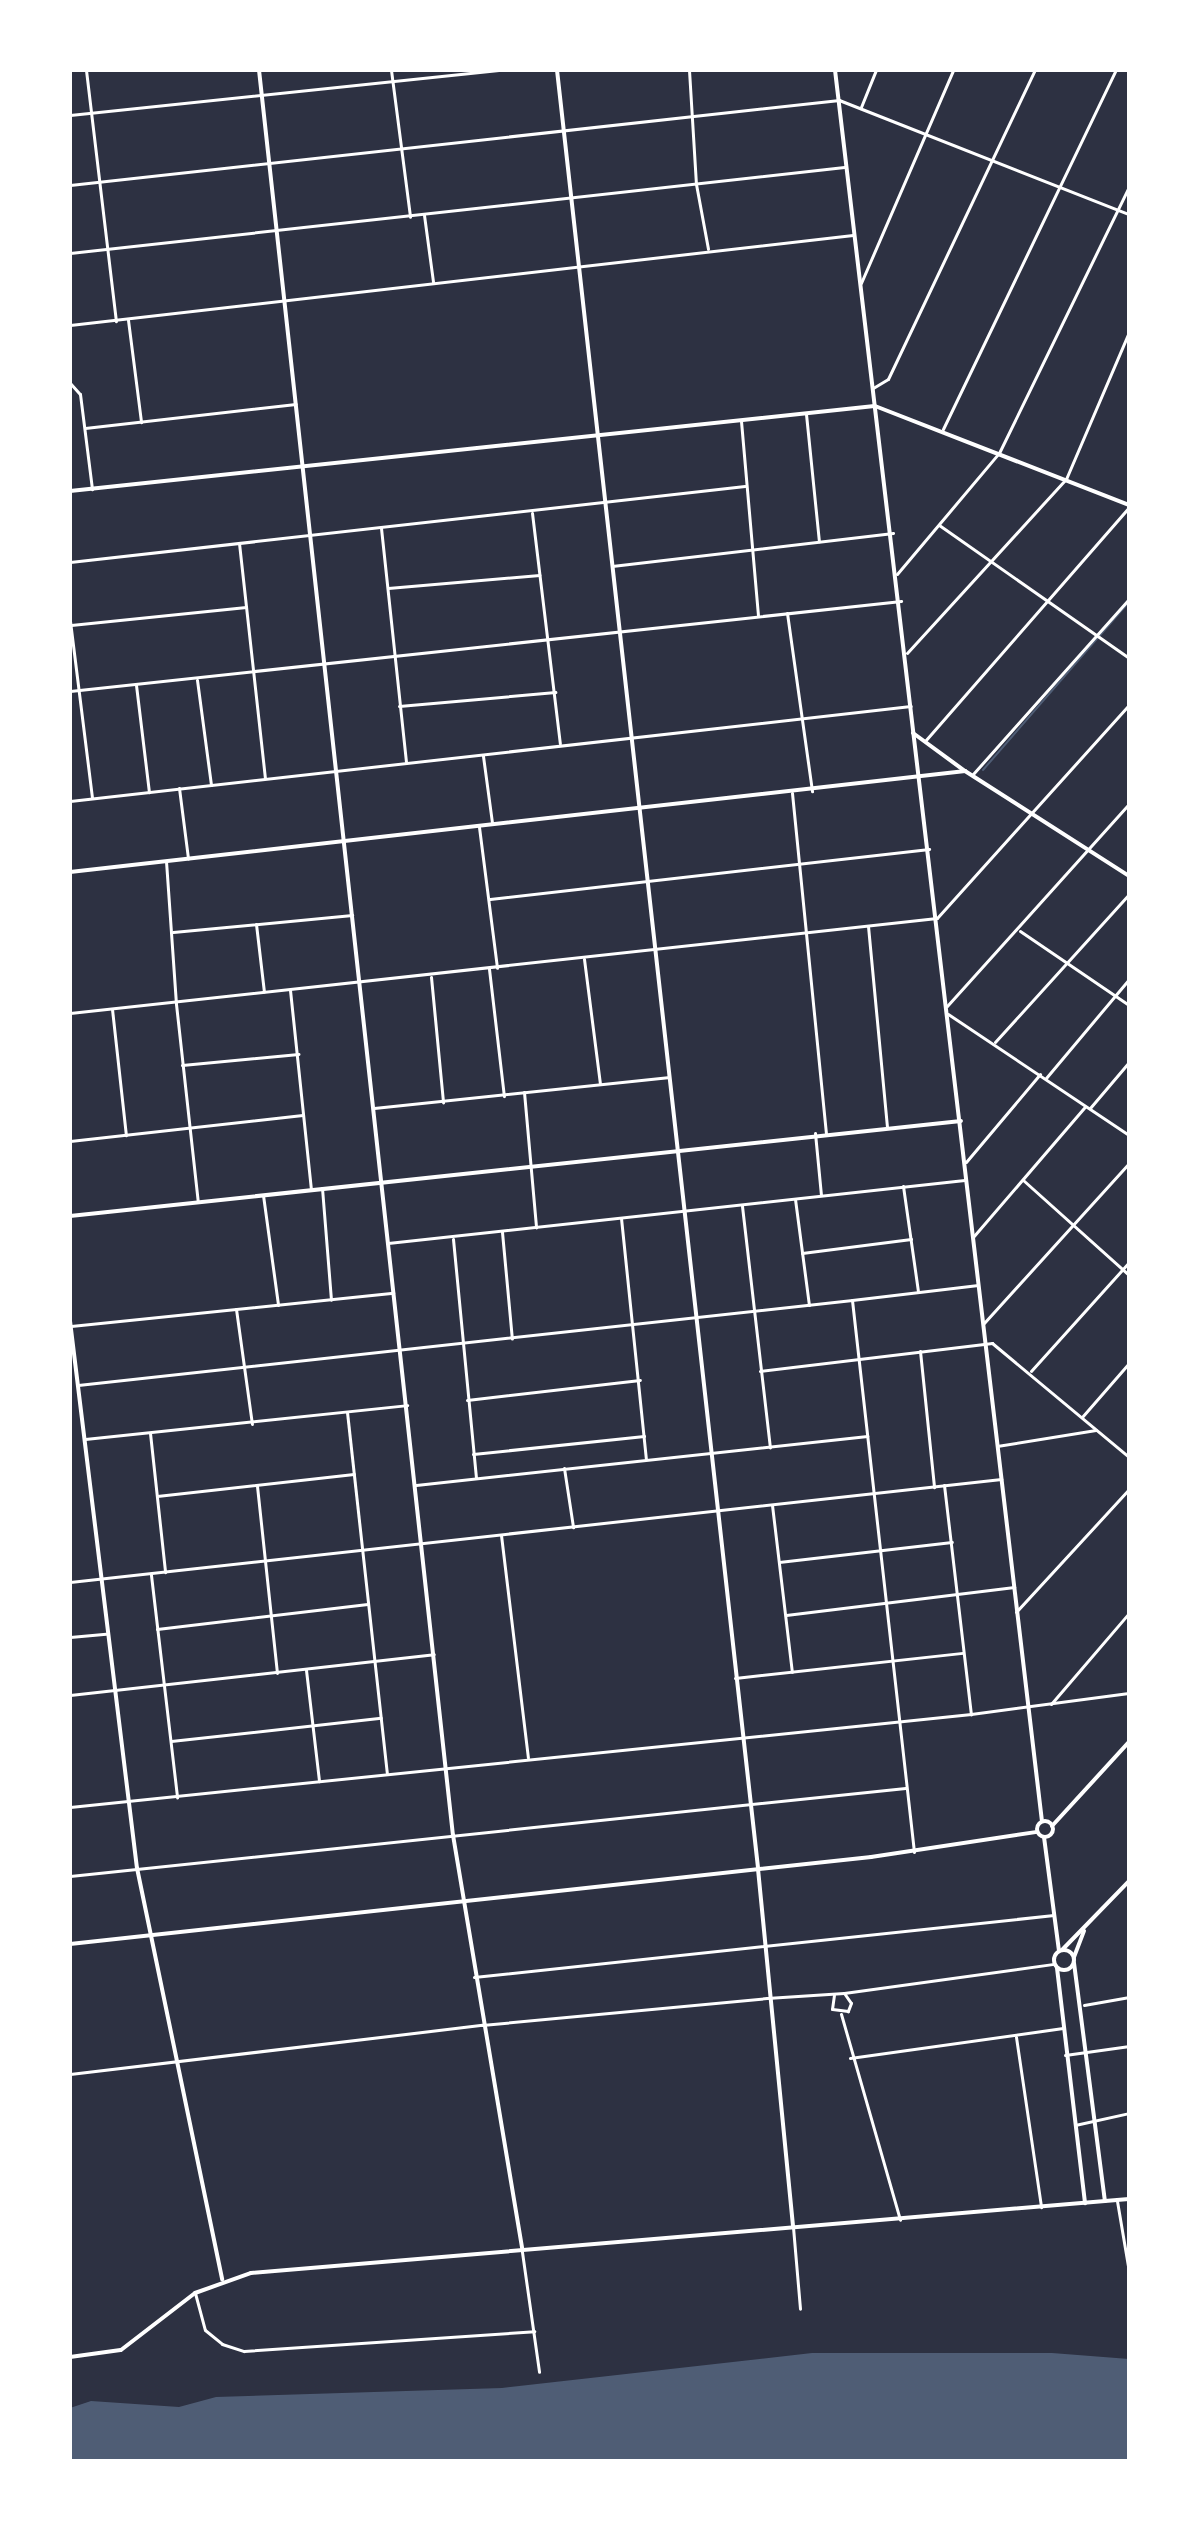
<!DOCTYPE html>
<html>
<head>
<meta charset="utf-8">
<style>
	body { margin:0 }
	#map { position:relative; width:1199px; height:2531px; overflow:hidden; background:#2d3142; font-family:"Public Sans",sans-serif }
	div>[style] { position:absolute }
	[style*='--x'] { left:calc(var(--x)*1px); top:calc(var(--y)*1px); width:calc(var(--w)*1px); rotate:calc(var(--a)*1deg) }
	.water>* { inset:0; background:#4f5d75 }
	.stream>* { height:2px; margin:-1px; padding:0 1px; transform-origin:1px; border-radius:1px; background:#4f5d75 }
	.minor>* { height:3px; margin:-1.5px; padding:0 1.5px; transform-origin:1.5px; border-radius:1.5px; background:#fff }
	.tertiary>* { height:4px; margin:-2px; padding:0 2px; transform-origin:2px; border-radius:2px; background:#fff }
	.tertiary>.ring { margin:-2px; padding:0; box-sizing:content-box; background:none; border:4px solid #fff; border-radius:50% }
	.secondary>* { height:4px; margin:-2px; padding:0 2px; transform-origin:2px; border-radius:2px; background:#fff }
	.secondary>.ring { margin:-2px; padding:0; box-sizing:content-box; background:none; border:4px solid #fff; border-radius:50% }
	span { translate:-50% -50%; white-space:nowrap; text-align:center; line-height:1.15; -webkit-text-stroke:6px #fff; paint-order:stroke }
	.frame { position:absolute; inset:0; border:72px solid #fff; pointer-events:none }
</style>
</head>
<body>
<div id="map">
	<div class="water">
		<i style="clip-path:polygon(812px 2353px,1052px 2353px,1129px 2359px,1129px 2461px,70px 2461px,70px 2408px,91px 2401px,179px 2407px,216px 2397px,502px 2388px)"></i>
	</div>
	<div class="stream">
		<i style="--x:983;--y:770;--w:223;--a:-49"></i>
	</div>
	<div class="minor">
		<i style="--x:86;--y:70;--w:253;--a:83.2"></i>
		<i style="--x:391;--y:70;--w:148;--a:82.6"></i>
		<i style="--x:689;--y:70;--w:114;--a:86.5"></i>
		<i style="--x:696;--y:184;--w:66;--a:79.5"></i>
		<i style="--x:861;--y:107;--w:40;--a:-68"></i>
		<i style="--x:70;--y:115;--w:431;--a:-6"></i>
		<i style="--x:70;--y:185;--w:774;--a:-6.31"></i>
		<i style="--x:839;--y:100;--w:312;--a:21.5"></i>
		<i style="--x:424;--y:215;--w:68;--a:82.3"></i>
		<i style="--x:70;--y:253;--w:779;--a:-6.34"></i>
		<i style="--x:861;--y:283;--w:232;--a:-66.6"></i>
		<i style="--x:128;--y:320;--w:103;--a:82.7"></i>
		<i style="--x:70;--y:325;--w:788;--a:-6.56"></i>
		<i style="--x:70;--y:383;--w:15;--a:48"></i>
		<i style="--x:80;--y:394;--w:96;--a:82.8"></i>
		<i style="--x:873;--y:388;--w:17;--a:-31"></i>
		<i style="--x:888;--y:379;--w:342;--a:-64.6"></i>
		<i style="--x:806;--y:414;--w:128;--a:84.2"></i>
		<i style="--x:741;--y:421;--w:195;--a:85"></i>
		<i style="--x:85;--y:428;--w:212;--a:-6.5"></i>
		<i style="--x:943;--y:429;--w:399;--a:-64.3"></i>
		<i style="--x:532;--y:513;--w:232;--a:83.1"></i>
		<i style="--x:939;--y:525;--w:232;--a:35"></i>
		<i style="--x:381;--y:528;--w:235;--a:83.9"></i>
		<i style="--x:239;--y:543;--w:236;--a:83.7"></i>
		<i style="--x:70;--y:562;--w:679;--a:-6.42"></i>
		<i style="--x:612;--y:566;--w:283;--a:-6.7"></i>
		<i style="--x:897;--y:574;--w:158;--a:-49.9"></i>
		<i style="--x:999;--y:453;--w:297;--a:-64"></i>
		<i style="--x:388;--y:588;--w:152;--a:-4.9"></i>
		<i style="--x:787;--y:613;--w:180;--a:82"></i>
		<i style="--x:70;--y:621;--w:178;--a:82.9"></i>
		<i style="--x:71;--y:625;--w:176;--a:-5.9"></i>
		<i style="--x:907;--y:653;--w:236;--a:-47.6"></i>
		<i style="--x:1066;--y:479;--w:160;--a:-66.8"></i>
		<i style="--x:197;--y:680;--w:106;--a:82.4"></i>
		<i style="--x:136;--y:685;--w:108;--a:83.1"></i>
		<i style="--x:70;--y:691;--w:836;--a:-6.18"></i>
		<i style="--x:399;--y:706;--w:157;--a:-5.1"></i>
		<i style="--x:925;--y:741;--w:310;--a:-48.9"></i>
		<i style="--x:483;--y:756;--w:68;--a:82.3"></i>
		<i style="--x:973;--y:774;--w:234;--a:-48.3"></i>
		<i style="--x:179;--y:788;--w:71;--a:82.7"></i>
		<i style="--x:792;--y:793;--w:342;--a:84.3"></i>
		<i style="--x:70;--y:801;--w:846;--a:-6.44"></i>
		<i style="--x:479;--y:827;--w:142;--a:82.7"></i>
		<i style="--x:166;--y:861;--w:143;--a:86"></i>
		<i style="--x:176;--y:1004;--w:199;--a:83.7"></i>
		<i style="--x:490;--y:899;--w:442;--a:-6.5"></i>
		<i style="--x:256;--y:924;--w:68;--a:83.3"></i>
		<i style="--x:868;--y:926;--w:202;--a:84.6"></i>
		<i style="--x:1020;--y:931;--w:132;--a:34.2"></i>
		<i style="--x:173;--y:932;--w:180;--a:-5.4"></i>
		<i style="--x:584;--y:959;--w:126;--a:82.7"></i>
		<i style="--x:489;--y:969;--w:128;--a:83.3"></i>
		<i style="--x:431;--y:977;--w:126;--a:84.5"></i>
		<i style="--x:290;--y:990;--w:200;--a:84"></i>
		<i style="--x:947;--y:1006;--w:272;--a:-48"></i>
		<i style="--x:112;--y:1009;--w:127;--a:83.7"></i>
		<i style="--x:70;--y:1013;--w:872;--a:-6.25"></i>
		<i style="--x:937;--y:918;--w:287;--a:-48"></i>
		<i style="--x:948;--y:1014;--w:218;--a:33.8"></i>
		<i style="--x:995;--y:1042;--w:200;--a:-47.8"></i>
		<i style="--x:182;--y:1065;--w:117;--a:-5.4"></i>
		<i style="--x:1046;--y:1078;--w:129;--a:-50"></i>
		<i style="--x:524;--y:1092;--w:136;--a:84.9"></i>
		<i style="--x:374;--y:1108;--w:295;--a:-6"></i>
		<i style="--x:1090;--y:1108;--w:60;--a:-49.7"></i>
		<i style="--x:815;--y:1133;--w:62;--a:84.5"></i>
		<i style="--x:70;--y:1141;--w:234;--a:-6.4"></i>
		<i style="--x:966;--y:1162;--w:115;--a:-49.9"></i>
		<i style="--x:1023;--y:1180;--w:142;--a:41.9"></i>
		<i style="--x:903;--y:1186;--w:107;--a:81.9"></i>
		<i style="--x:322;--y:1188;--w:112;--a:85.4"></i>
		<i style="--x:263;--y:1195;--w:111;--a:82.2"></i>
		<i style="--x:795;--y:1199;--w:107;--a:82.5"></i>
		<i style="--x:742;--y:1206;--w:243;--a:83.4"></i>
		<i style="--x:621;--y:1218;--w:242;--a:84.1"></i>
		<i style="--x:502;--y:1232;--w:107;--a:84.7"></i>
		<i style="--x:973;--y:1237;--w:172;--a:-49.3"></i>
		<i style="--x:453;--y:1239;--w:240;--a:84.5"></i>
		<i style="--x:388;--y:1243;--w:580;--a:-6.23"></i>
		<i style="--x:802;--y:1253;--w:110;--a:-7.3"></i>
		<i style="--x:236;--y:1309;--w:116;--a:82.1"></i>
		<i style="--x:984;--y:1323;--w:216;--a:-47.8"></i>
		<i style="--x:71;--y:1326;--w:324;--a:-5.9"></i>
		<i style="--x:920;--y:1351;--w:137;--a:84.1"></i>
		<i style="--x:760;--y:1371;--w:234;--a:-6.9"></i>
		<i style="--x:992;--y:1343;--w:178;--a:39.8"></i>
		<i style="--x:1031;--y:1371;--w:147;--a:-48"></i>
		<i style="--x:78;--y:1385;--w:779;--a:-6.27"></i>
		<i style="--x:467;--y:1400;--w:174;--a:-6.6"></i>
		<i style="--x:347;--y:1412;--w:363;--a:83.7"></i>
		<i style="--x:1082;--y:1417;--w:72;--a:-49"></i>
		<i style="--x:150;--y:1433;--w:140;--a:83.8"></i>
		<i style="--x:85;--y:1439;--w:324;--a:-6"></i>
		<i style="--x:997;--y:1446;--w:100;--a:-9.2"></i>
		<i style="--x:473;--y:1454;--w:172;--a:-6"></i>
		<i style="--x:564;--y:1468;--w:60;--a:81.3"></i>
		<i style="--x:416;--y:1485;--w:454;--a:-6.2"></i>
		<i style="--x:944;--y:1485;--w:231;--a:83.3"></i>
		<i style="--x:257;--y:1486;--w:188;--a:83.9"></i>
		<i style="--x:157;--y:1496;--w:198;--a:-6.4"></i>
		<i style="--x:772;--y:1505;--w:168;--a:83.2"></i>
		<i style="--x:501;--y:1535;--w:224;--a:83.1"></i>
		<i style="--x:779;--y:1562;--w:174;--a:-6.6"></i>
		<i style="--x:151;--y:1575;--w:224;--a:83.3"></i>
		<i style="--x:70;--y:1582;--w:937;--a:-6.31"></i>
		<i style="--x:1016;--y:1612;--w:167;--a:-47.4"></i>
		<i style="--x:786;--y:1615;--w:230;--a:-7"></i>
		<i style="--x:157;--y:1629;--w:212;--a:-6.8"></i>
		<i style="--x:70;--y:1637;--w:36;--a:-5"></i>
		<i style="--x:306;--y:1670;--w:112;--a:83.3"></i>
		<i style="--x:735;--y:1678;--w:229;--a:-6.3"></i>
		<i style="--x:70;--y:1695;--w:366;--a:-6.4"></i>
		<i style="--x:1051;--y:1704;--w:120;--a:-49.4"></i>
		<i style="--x:171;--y:1741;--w:211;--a:-6.3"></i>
		<i style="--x:70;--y:1807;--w:906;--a:-5.89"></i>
		<i style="--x:971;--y:1714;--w:159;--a:-7.6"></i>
		<i style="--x:914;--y:1852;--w:555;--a:-96.41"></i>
		<i style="--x:852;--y:1300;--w:127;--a:-6.8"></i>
		<i style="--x:70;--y:1876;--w:840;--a:-6.02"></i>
		<i style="--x:474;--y:1977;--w:583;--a:-6.1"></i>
		<i style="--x:844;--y:1993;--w:212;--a:-7.9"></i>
		<i style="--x:1084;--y:2005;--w:46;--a:-10.1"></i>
		<i style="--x:841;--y:2014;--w:214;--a:74"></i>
		<i style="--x:1016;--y:2037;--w:172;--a:81.6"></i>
		<i style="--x:1065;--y:2055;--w:65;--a:-8"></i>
		<i style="--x:850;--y:2058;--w:215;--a:-8"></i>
		<i style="--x:70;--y:2074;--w:415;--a:-6.8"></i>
		<i style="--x:482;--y:2025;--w:286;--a:-5.4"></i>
		<i style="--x:767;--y:1998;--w:77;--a:-3.7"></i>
		<i style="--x:844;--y:1993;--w:12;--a:55"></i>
		<i style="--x:851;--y:2003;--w:9;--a:111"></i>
		<i style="--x:848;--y:2011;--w:16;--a:-173"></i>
		<i style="--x:832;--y:2009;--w:14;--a:-82"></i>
		<i style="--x:1075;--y:2125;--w:55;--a:-12.5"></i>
		<i style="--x:1117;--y:2201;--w:72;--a:80.4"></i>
		<i style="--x:793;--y:2227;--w:82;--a:85.1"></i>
		<i style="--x:522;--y:2252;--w:121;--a:81.9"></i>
		<i style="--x:195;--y:2293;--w:38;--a:75"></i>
		<i style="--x:205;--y:2330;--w:22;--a:39"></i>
		<i style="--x:222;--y:2344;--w:23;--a:18"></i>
		<i style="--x:244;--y:2351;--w:291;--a:-3.9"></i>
	</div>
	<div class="tertiary">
		<i style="--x:259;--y:70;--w:1776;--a:83.73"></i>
		<i style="--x:453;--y:1835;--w:419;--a:80.5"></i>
		<i style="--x:557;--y:70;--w:1810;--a:83.62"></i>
		<i style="--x:758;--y:1869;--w:360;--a:84.4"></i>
		<i style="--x:835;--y:70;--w:1763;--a:83.26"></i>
		<i style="--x:70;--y:491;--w:809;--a:-6.03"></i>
		<i style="--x:875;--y:406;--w:273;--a:21.3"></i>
		<i style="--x:70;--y:1216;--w:896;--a:-6.09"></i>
		<i style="--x:70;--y:1321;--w:551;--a:83.02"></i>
		<i style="--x:137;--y:1868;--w:420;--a:78.3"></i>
		<i style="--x:1044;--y:1837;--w:115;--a:82.5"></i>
		<i class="ring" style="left:1054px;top:1950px;width:16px;height:16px"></i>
		<i style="--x:1062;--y:1950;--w:96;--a:-45.8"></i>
		<i style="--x:1074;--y:1957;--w:28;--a:-69"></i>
		<i style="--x:1074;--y:1963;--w:240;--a:82.6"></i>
		<i style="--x:1057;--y:1968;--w:237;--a:83.2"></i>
		<i style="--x:70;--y:2357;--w:51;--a:-7.8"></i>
		<i style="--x:121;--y:2350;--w:93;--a:-37.6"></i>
		<i style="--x:195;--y:2293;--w:59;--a:-19.7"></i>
		<i style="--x:251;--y:2273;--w:881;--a:-4.82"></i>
	</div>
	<div class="secondary">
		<i style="--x:913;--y:733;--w:64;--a:36.2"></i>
		<i style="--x:70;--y:872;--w:901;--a:-6.44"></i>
		<i style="--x:965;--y:771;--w:195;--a:32.6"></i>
		<i class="ring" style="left:1037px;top:1821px;width:12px;height:12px"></i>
		<i style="--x:1052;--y:1826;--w:114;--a:-47.5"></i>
		<i style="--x:70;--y:1944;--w:806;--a:-6.2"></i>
		<i style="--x:871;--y:1857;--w:168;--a:-8.6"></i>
	</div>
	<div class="frame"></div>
</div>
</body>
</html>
